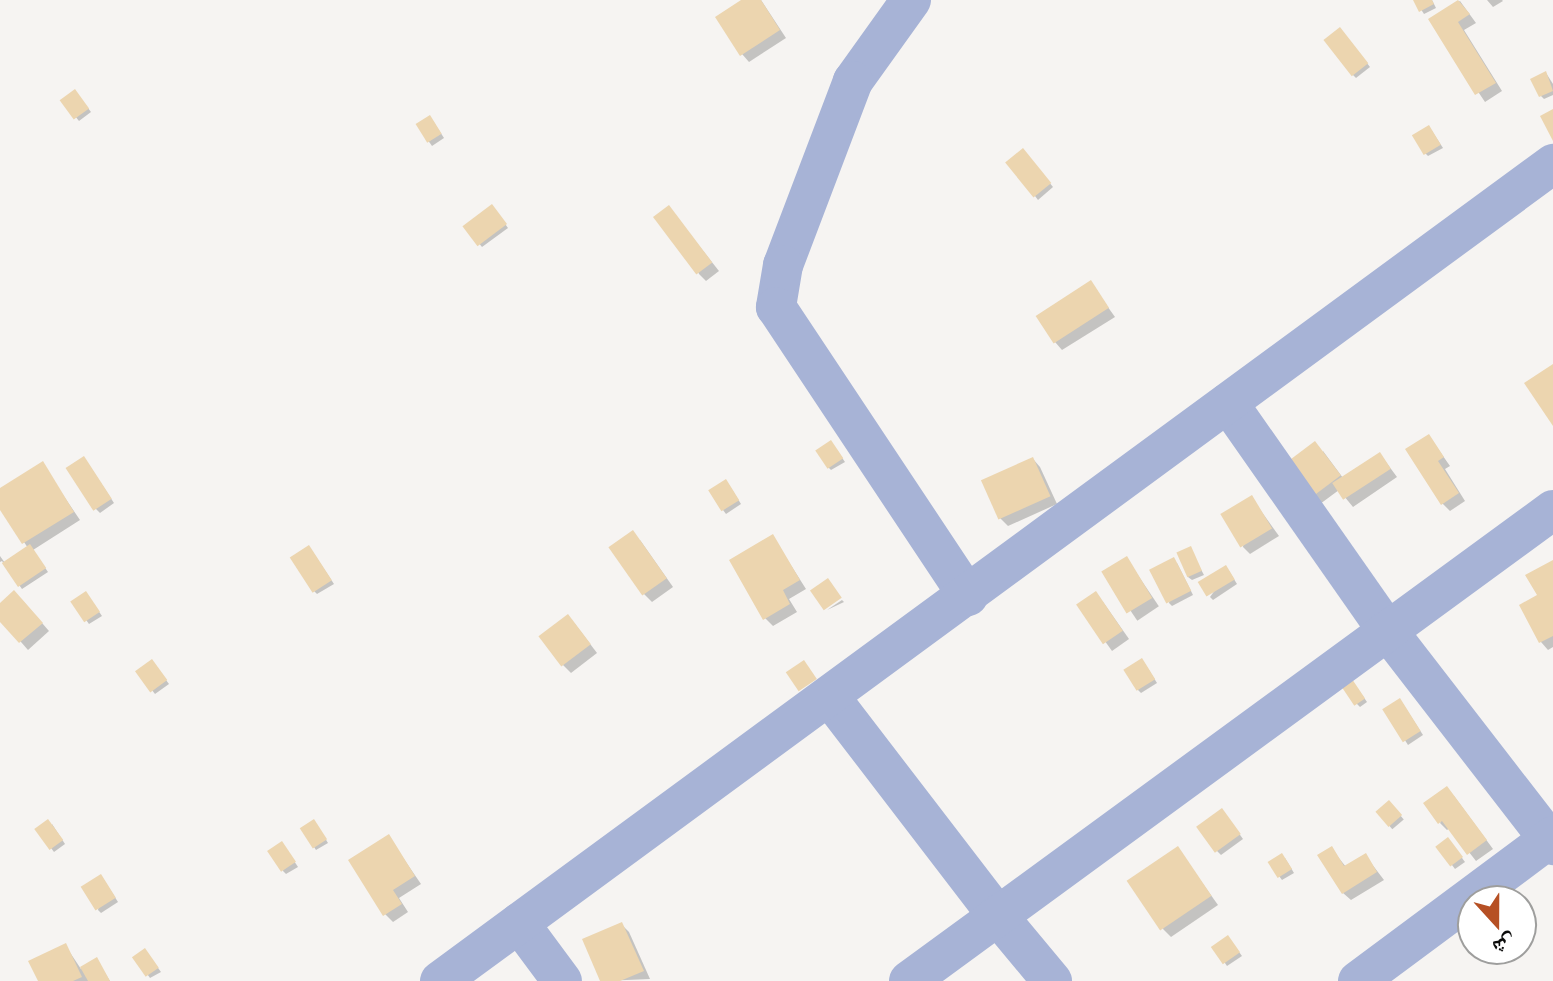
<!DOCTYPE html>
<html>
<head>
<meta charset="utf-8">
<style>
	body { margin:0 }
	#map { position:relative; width:1553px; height:981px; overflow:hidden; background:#f6f4f2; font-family:"PT Sans","Noto Naskh Arabic",sans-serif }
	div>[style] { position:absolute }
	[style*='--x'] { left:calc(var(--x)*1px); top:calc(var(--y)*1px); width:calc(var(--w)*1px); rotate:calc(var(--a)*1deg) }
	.shadow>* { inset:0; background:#0003; transform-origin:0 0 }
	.building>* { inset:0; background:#ecd5af; transform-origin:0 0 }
	.minor>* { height:40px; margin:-20px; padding:0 20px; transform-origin:20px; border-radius:20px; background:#a7b3d6 }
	span { translate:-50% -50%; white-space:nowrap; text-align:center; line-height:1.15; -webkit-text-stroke:7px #fff; paint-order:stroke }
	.north { position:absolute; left:1457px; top:885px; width:80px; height:80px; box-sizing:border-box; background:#fff; border:2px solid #9e9e9d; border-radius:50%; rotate:159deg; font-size:22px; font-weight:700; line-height:32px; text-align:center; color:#0c0c0b }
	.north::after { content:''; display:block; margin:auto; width:28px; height:36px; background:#b65024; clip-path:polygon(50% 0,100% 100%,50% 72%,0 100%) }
</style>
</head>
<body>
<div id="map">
	<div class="shadow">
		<i style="clip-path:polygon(745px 0,761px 0,786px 38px,749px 62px,742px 54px)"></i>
		<i style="clip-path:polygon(1415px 0,1432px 0,1436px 8px,1424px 14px)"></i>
		<i style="clip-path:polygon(1487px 0,1502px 0,1503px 1px,1493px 7px)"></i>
		<i style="clip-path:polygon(1460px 1px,1476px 23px,1464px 30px,1502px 91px,1485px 102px,1430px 20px)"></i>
		<i style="clip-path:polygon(1343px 33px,1370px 67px,1356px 78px,1353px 75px)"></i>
		<i style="clip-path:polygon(1546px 73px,1553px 84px,1553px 95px,1544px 99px,1541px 96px)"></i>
		<i style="clip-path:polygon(78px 95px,91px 112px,79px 121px,63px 101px)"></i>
		<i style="clip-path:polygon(433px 121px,444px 138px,432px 146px,418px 126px)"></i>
		<i style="clip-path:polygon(1432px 131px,1443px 148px,1428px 156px,1425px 153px)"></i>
		<i style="clip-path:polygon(1026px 154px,1053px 187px,1038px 200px,1035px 196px)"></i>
		<i style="clip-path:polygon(669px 208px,719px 271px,706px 281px,699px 274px)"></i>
		<i style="clip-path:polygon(495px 210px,508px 228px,482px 247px,465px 226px)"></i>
		<i style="clip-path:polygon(1090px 282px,1115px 317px,1062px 350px,1055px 342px)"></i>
		<i style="clip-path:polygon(1429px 436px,1450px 466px,1445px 469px,1465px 501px,1450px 511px,1442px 503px)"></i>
		<i style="clip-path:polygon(834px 446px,845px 462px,831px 470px,828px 467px)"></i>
		<i style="clip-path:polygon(1323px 451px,1343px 478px,1380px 454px,1397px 477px,1353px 507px,1339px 490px,1320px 504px,1312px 496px)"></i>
		<i style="clip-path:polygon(1033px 459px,1040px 467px,1057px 504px,1008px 526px,1000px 518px)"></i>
		<i style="clip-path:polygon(87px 462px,114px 503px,100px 513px,96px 509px)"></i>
		<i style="clip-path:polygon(42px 464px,80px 520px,33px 550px,48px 572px,22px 589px,2px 561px,0 562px,0 556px,5px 563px,28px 548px,0 506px,0 490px)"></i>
		<i style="clip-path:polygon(729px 485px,741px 504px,726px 514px,723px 510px)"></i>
		<i style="clip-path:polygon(1251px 497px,1279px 536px,1250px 554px,1243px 547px)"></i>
		<i style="clip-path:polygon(773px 537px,806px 589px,789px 599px,797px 612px,773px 626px,765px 618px)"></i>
		<i style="clip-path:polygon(640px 540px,673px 587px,652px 602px,644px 594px)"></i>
		<i style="clip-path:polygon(1190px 549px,1204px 575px,1192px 580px,1188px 577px)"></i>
		<i style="clip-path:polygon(312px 551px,334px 584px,317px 594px,314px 591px)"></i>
		<i style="left:1127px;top:559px;width:57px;height:26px;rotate:56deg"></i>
		<i style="clip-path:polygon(1177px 563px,1193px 595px,1172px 606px,1169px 603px)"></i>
		<i style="clip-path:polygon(1553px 563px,1553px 647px,1548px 650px,1541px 642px,1540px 596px)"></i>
		<i style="clip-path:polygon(1229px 571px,1237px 584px,1213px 600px,1210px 597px)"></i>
		<i style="clip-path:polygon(89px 597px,102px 616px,89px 624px,73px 602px)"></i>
		<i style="clip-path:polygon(22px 600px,49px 631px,28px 650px,0 618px,0 606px)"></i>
		<i style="clip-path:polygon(842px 600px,844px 602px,827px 610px)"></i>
		<i style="clip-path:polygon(1103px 602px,1129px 639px,1112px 651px,1079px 605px)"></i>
		<i style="clip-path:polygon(575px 624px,597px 653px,571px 673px,563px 665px)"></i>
		<i style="clip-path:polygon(1145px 664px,1157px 683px,1141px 693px,1137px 689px)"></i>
		<i style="clip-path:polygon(155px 665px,169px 684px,155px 694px,138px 672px)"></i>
		<i style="clip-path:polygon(1353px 682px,1367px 702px,1360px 707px,1357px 704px)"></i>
		<i style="clip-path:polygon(1403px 704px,1423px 735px,1408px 745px,1385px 709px)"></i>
		<i style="clip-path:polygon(1454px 796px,1493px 849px,1476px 861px,1450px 828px,1447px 830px,1440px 823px)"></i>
		<i style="left:1389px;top:802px;width:23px;height:15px;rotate:50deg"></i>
		<i style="clip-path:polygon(1225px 814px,1243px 839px,1221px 855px,1217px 851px)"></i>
		<i style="clip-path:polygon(52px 824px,65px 844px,54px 852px,51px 848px)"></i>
		<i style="clip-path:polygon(317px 825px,328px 843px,316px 850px,302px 829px)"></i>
		<i style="clip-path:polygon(388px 836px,421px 884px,399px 898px,408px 912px,393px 922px,385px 914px)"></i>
		<i style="clip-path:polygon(1451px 843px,1465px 862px,1455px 869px,1452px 865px)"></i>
		<i style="clip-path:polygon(285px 847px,298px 867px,286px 874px,283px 871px)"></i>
		<i style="clip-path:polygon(1331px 848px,1346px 867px,1365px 855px,1384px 880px,1351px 900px,1343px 893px)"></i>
		<i style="clip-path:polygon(1178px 849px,1218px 905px,1171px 937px,1163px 929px)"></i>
		<i style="clip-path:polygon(1285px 858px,1294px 873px,1282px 880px,1279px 876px)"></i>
		<i style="clip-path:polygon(104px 880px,118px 902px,101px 913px,98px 910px)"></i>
		<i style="clip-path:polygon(621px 924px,629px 932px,650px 979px,603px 981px)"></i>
		<i style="clip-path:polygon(1231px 941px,1242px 956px,1227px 966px,1214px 947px)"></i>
		<i style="clip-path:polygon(65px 945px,81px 969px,97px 960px,110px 981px,40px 981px)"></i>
		<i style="clip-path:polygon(148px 954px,161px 972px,150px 978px,135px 957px)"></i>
	</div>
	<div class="building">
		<i style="clip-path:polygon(741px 0,761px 0,780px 30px,740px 56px,715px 17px)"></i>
		<i style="clip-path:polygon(1413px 0,1432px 0,1434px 4px,1419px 12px)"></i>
		<i style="clip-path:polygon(1458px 0,1470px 14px,1458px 22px,1496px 83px,1475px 95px,1428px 19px)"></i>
		<i style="left:1340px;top:27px;width:46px;height:21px;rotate:52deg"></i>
		<i style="clip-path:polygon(1546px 71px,1553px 91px,1539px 97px,1530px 79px)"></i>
		<i style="left:75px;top:89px;width:24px;height:19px;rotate:54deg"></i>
		<i style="clip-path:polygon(1553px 109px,1553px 141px,1540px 116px)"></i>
		<i style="left:430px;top:115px;width:22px;height:17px;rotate:58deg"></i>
		<i style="left:1429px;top:125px;width:23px;height:20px;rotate:59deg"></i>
		<i style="left:1023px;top:148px;width:45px;height:23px;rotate:51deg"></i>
		<i style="left:492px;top:204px;width:25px;height:37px;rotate:53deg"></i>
		<i style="left:669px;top:205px;width:72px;height:20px;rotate:53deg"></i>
		<i style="left:1091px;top:280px;width:33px;height:66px;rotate:57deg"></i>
		<i style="clip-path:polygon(1553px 364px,1553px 426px,1524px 383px)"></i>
		<i style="clip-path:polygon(1429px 434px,1444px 457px,1438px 461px,1459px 493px,1441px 505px,1405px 449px)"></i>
		<i style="left:831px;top:440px;width:22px;height:19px;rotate:56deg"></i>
		<i style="left:1315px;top:441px;width:43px;height:37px;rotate:53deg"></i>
		<i style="left:1380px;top:452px;width:20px;height:57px;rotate:57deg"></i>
		<i style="left:84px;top:456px;width:51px;height:22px;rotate:57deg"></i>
		<i style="left:1033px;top:457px;width:43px;height:57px;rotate:66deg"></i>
		<i style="clip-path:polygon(43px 461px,74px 512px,22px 544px,0 510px,0 488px)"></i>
		<i style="left:726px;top:479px;width:25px;height:21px;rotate:58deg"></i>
		<i style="left:1252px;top:495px;width:39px;height:37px;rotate:59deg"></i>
		<i style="left:633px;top:530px;width:59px;height:30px;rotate:55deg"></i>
		<i style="clip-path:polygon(773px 534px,800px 580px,783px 590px,790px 604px,763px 620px,729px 560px)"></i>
		<i style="left:30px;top:544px;width:29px;height:34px;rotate:56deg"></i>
		<i style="left:309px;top:545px;width:42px;height:23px;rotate:57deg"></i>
		<i style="left:1191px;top:546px;width:27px;height:16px;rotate:66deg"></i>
		<i style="left:1127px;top:556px;width:49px;height:30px;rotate:59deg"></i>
		<i style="left:1174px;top:557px;width:38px;height:28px;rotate:63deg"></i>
		<i style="clip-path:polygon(1553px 560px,1553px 636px,1539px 643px,1519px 605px,1537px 595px,1525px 575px)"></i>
		<i style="left:1226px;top:565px;width:17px;height:33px;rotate:59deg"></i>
		<i style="left:828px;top:578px;width:24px;height:22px;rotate:55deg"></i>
		<i style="clip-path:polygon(14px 590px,43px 623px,19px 643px,0 622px,0 603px)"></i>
		<i style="left:86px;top:591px;width:25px;height:19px;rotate:56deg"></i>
		<i style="left:1096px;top:591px;width:48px;height:24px;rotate:56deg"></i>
		<i style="left:568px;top:614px;width:38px;height:37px;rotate:53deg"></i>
		<i style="left:1142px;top:658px;width:25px;height:22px;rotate:58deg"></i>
		<i style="left:152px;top:659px;width:26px;height:21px;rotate:54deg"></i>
		<i style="left:804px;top:660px;width:23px;height:22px;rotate:56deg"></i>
		<i style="left:1350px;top:676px;width:27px;height:13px;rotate:56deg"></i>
		<i style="left:1400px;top:698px;width:39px;height:21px;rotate:58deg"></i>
		<i style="clip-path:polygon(1447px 786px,1487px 840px,1467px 855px,1442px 821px,1438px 824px,1423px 803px)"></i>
		<i style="left:1389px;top:800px;width:20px;height:18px;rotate:49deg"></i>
		<i style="left:1222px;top:808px;width:32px;height:32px;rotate:54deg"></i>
		<i style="left:48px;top:819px;width:26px;height:17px;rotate:54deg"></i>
		<i style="left:314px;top:819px;width:24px;height:17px;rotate:57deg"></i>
		<i style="clip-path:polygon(389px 834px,415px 876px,393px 890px,402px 904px,383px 916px,348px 860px)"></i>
		<i style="left:1448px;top:837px;width:25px;height:16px;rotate:53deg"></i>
		<i style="left:282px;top:841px;width:25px;height:18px;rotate:56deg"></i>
		<i style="left:1178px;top:846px;width:60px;height:62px;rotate:56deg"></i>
		<i style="clip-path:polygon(1332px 846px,1344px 866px,1366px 853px,1377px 872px,1342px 894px,1317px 855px)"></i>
		<i style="left:1282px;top:853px;width:19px;height:17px;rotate:58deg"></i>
		<i style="left:101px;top:874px;width:28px;height:24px;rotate:58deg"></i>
		<i style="clip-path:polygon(622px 922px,644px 971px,620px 981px,600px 981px,582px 939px)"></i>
		<i style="left:1228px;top:935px;width:21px;height:21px;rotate:55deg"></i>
		<i style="clip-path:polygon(66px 943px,82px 977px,73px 981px,38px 981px,28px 961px)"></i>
		<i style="left:145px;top:948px;width:24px;height:16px;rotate:55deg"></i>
		<i style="clip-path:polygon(97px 957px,110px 981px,88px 981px,80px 967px)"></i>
	</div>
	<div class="minor">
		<i style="--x:911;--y:0;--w:100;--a:125.6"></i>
		<i style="--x:853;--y:81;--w:197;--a:110.8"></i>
		<i style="--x:783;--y:265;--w:43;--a:99.5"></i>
		<i style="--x:776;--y:307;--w:347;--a:56.4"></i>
		<i style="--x:1228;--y:403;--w:277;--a:55"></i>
		<i style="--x:1387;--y:630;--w:272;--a:52.3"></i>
		<i style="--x:829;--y:696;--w:276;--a:52.5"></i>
		<i style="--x:997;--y:915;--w:86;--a:50.2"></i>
		<i style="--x:519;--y:923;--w:72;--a:53.4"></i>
		<i style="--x:440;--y:981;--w:1381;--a:-36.28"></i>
		<i style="--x:909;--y:981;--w:798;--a:-36.18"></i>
		<i style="--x:1358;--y:981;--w:243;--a:-36.6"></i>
	</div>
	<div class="north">ش</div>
</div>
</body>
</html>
